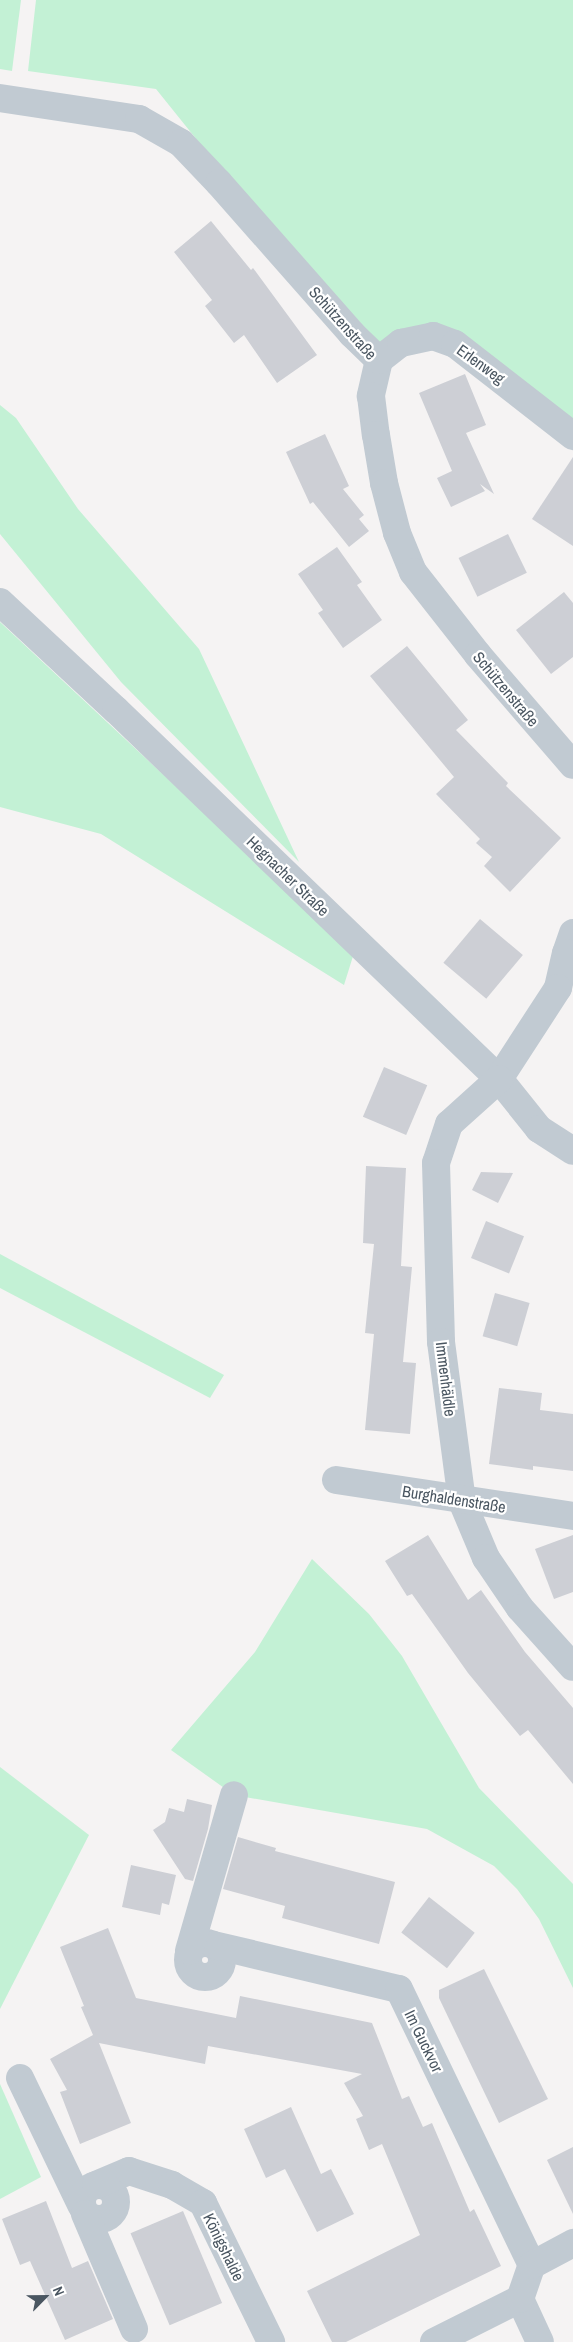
<!DOCTYPE html>
<html>
<head>
<meta charset="utf-8">
<style>
	body { margin:0 }
	#map { position:relative; width:573px; height:2342px; overflow:hidden; background:#f5f3f3; font-family:"Archivo Narrow",sans-serif }
	div>[style] { position:absolute }
	[style*='--x'] { left:calc(var(--x)*1px); top:calc(var(--y)*1px); width:calc(var(--w)*1px); rotate:calc(var(--a)*1deg) }
	.green>* { inset:0; background:#c3f1d5 }
	.building>* { inset:0; background:#cdcfd5; transform-origin:0 0 }
	.minor>* { height:28px; margin:-14px; padding:0 14px; transform-origin:14px; border-radius:14px; background:#c1cad2 }
	.minor>.ring { margin:-14px; padding:0; box-sizing:content-box; background:none; border:28px solid #c1cad2; border-radius:50% }
	span { translate:-50% -50%; white-space:nowrap; text-align:center; line-height:1.15; -webkit-text-stroke:4.5px #fff; paint-order:stroke }
	.street-label { font-size:16px; color:#4a5661 }
	.north { position:absolute; left:20px; top:2272px; width:50px; height:50px; -webkit-text-stroke:4px #fff; paint-order:stroke; rotate:67deg; font-size:14px; font-weight:700; line-height:20px; text-align:center; color:#4a5661 }
	.north::after { content:''; display:block; margin:auto; width:18px; height:22px; background:#4a5661; clip-path:polygon(50% 0,100% 100%,50% 72%,0 100%) }
</style>
</head>
<body>
<div id="map">
	<div class="green">
		<i style="clip-path:polygon(0 0,21px 0,12px 71px,0 69px)"></i>
		<i style="clip-path:polygon(36px 0,573px 0,573px 431px,468px 343px,379px 343px,234px 186px,156px 89px,28px 71px)"></i>
		<i style="clip-path:polygon(0 405px,16px 418px,78px 509px,199px 649px,299px 862px,121px 682px,0 534px)"></i>
		<i style="clip-path:polygon(0 622px,354px 953px,344px 985px,101px 834px,0 807px)"></i>
		<i style="clip-path:polygon(0 1254px,224px 1375px,210px 1398px,0 1288px)"></i>
		<i style="clip-path:polygon(312px 1559px,369px 1614px,402px 1656px,479px 1788px,573px 1884px,573px 1988px,539px 1919px,517px 1889px,494px 1866px,427px 1829px,234px 1795px,171px 1750px,255px 1652px)"></i>
		<i style="clip-path:polygon(0 1767px,89px 1835px,0 2009px)"></i>
		<i style="clip-path:polygon(0 2084px,41px 2177px,0 2199px)"></i>
	</div>
	<div class="building">
		<i style="clip-path:polygon(211px 221px,251px 270px,253px 268px,317px 355px,277px 383px,244px 335px,234px 343px,205px 306px,212px 300px,174px 252px)"></i>
		<i style="clip-path:polygon(465px 374px,486px 425px,466px 433px,494px 494px,480px 484px,485px 491px,451px 507px,437px 478px,452px 471px,419px 393px)"></i>
		<i style="clip-path:polygon(325px 434px,349px 486px,343px 489px,364px 515px,359px 519px,369px 531px,349px 547px,313px 502px,310px 504px,286px 452px)"></i>
		<i style="clip-path:polygon(573px 457px,573px 546px,532px 519px)"></i>
		<i style="left:508px;top:534px;width:43px;height:55px;rotate:64deg"></i>
		<i style="clip-path:polygon(337px 547px,362px 582px,357px 585px,382px 620px,343px 648px,318px 613px,323px 610px,298px 574px)"></i>
		<i style="clip-path:polygon(564px 592px,573px 603px,573px 657px,551px 674px,516px 630px)"></i>
		<i style="clip-path:polygon(407px 646px,468px 720px,456px 730px,508px 783px,506px 786px,561px 838px,510px 892px,484px 866px,492px 857px,476px 843px,480px 839px,436px 794px,454px 777px,370px 676px)"></i>
		<i style="left:480px;top:919px;width:56px;height:57px;rotate:40deg"></i>
		<i style="left:384px;top:1067px;width:47px;height:54px;rotate:23deg"></i>
		<i style="clip-path:polygon(366px 1166px,406px 1168px,401px 1266px,412px 1267px,403px 1362px,416px 1363px,410px 1434px,365px 1430px,374px 1334px,365px 1333px,374px 1244px,363px 1243px)"></i>
		<i style="clip-path:polygon(481px 1172px,513px 1173px,498px 1203px,472px 1190px)"></i>
		<i style="left:486px;top:1221px;width:41px;height:40px;rotate:22deg"></i>
		<i style="left:495px;top:1293px;width:36px;height:45px;rotate:16deg"></i>
		<i style="clip-path:polygon(499px 1388px,542px 1393px,540px 1410px,573px 1414px,573px 1471px,533px 1466px,533px 1470px,489px 1464px)"></i>
		<i style="clip-path:polygon(428px 1535px,468px 1600px,481px 1590px,525px 1652px,573px 1708px,573px 1784px,528px 1730px,520px 1736px,468px 1673px,412px 1594px,407px 1596px,385px 1561px)"></i>
		<i style="clip-path:polygon(573px 1535px,573px 1592px,554px 1599px,535px 1549px)"></i>
		<i style="clip-path:polygon(187px 1799px,212px 1805px,208px 1829px,193px 1881px,185px 1879px,153px 1830px,165px 1822px,169px 1808px,184px 1812px)"></i>
		<i style="clip-path:polygon(238px 1837px,276px 1848px,275px 1851px,395px 1882px,379px 1944px,282px 1918px,285px 1906px,223px 1889px)"></i>
		<i style="clip-path:polygon(131px 1865px,176px 1875px,169px 1905px,162px 1903px,160px 1915px,122px 1907px)"></i>
		<i style="left:429px;top:1897px;width:58px;height:45px;rotate:38deg"></i>
		<i style="clip-path:polygon(108px 1928px,136px 1998px,236px 2018px,240px 1996px,372px 2023px,402px 2099px,409px 2096px,423px 2127px,432px 2123px,470px 2212px,474px 2209px,501px 2266px,346px 2342px,332px 2342px,307px 2291px,420px 2235px,382px 2144px,369px 2150px,356px 2119px,363px 2116px,344px 2083px,362px 2074px,208px 2046px,205px 2064px,99px 2043px,131px 2123px,80px 2144px,60px 2092px,67px 2090px,50px 2059px,93px 2035px,81px 2007px,84px 2006px,60px 1947px)"></i>
		<i style="clip-path:polygon(484px 1969px,548px 2099px,499px 2123px,439px 1998px,439px 1990px)"></i>
		<i style="clip-path:polygon(291px 2107px,321px 2174px,331px 2169px,354px 2214px,317px 2232px,285px 2169px,266px 2178px,244px 2129px)"></i>
		<i style="clip-path:polygon(573px 2147px,573px 2214px,547px 2160px)"></i>
		<i style="clip-path:polygon(46px 2201px,72px 2268px,88px 2261px,113px 2319px,65px 2340px,30px 2261px,20px 2265px,2px 2219px)"></i>
		<i style="left:183px;top:2211px;width:100px;height:57px;rotate:67deg"></i>
	</div>
	<div class="minor">
		<i style="--x:0;--y:98;--w:141;--a:8.6"></i>
		<i style="--x:139;--y:119;--w:48;--a:29.7"></i>
		<i style="--x:181;--y:143;--w:55;--a:46.5"></i>
		<i style="--x:219;--y:183;--w:201;--a:48.6"></i>
		<i style="--x:352;--y:334;--w:37;--a:44"></i>
		<i style="--x:379;--y:360;--w:37;--a:103"></i>
		<i style="--x:371;--y:396;--w:39;--a:83"></i>
		<i style="--x:376;--y:435;--w:49;--a:80.5"></i>
		<i style="--x:384;--y:483;--w:52;--a:75.4"></i>
		<i style="--x:397;--y:533;--w:42;--a:67.7"></i>
		<i style="--x:413;--y:572;--w:105;--a:51.9"></i>
		<i style="--x:478;--y:655;--w:145;--a:49.2"></i>
		<i style="--x:379;--y:360;--w:28;--a:-38"></i>
		<i style="--x:401;--y:343;--w:33;--a:-12"></i>
		<i style="--x:433;--y:336;--w:23;--a:20"></i>
		<i style="--x:455;--y:344;--w:150;--a:37.9"></i>
		<i style="--x:0;--y:602;--w:158;--a:43"></i>
		<i style="--x:116;--y:710;--w:532;--a:43.93"></i>
		<i style="--x:499;--y:1079;--w:64;--a:51.3"></i>
		<i style="--x:539;--y:1129;--w:40;--a:32.9"></i>
		<i style="--x:573;--y:933;--w:21;--a:109"></i>
		<i style="--x:566;--y:953;--w:36;--a:103"></i>
		<i style="--x:558;--y:988;--w:108;--a:123"></i>
		<i style="--x:499;--y:1079;--w:67;--a:138"></i>
		<i style="--x:449;--y:1124;--w:41;--a:108.4"></i>
		<i style="--x:436;--y:1163;--w:179;--a:88.4"></i>
		<i style="--x:441;--y:1342;--w:160;--a:82.5"></i>
		<i style="--x:462;--y:1501;--w:62;--a:67.2"></i>
		<i style="--x:486;--y:1558;--w:60;--a:55.8"></i>
		<i style="--x:520;--y:1608;--w:79;--a:48.1"></i>
		<i style="--x:336;--y:1480;--w:240;--a:8.6"></i>
		<i class="ring" style="left:188px;top:1943px;width:6px;height:6px"></i>
		<i style="--x:214;--y:1945;--w:190;--a:13.4"></i>
		<i style="--x:399;--y:1989;--w:306;--a:64.3"></i>
		<i style="--x:189;--y:1951;--w:162;--a:-73.9"></i>
		<i style="--x:20;--y:2078;--w:141;--a:64.3"></i>
		<i class="ring" style="left:82px;top:2185px;width:6px;height:6px"></i>
		<i style="--x:96;--y:2185;--w:36;--a:-23"></i>
		<i style="--x:129;--y:2171;--w:45;--a:18"></i>
		<i style="--x:172;--y:2185;--w:36;--a:30"></i>
		<i style="--x:203;--y:2203;--w:155;--a:63.9"></i>
		<i style="--x:85;--y:2214;--w:125;--a:66.9"></i>
		<i style="--x:520;--y:2299;--w:47;--a:65.1"></i>
		<i style="--x:434;--y:2342;--w:96;--a:-26.6"></i>
		<i style="--x:520;--y:2299;--w:36;--a:-71"></i>
		<i style="--x:532;--y:2265;--w:47;--a:-28.2"></i>
	</div>
	<div class="street-label">
		<span style="left:343px;top:323px;rotate:48deg">Schützenstraße</span>
		<span style="left:481px;top:364px;rotate:36deg">Erlenweg</span>
		<span style="left:506px;top:689px;rotate:50deg">Schützenstraße</span>
		<span style="left:288px;top:876px;rotate:44deg">Hegnacher Straße</span>
		<span style="left:446px;top:1379px;rotate:83deg">Immenhäldle</span>
		<span style="left:454px;top:1499px;rotate:9deg">Burghaldenstraße</span>
		<span style="left:424px;top:2041px;rotate:64deg">Im Guckvor</span>
		<span style="left:224px;top:2247px;rotate:64deg">Königshalde</span>
	</div>
	<div class="north">N</div>
</div>
</body>
</html>
